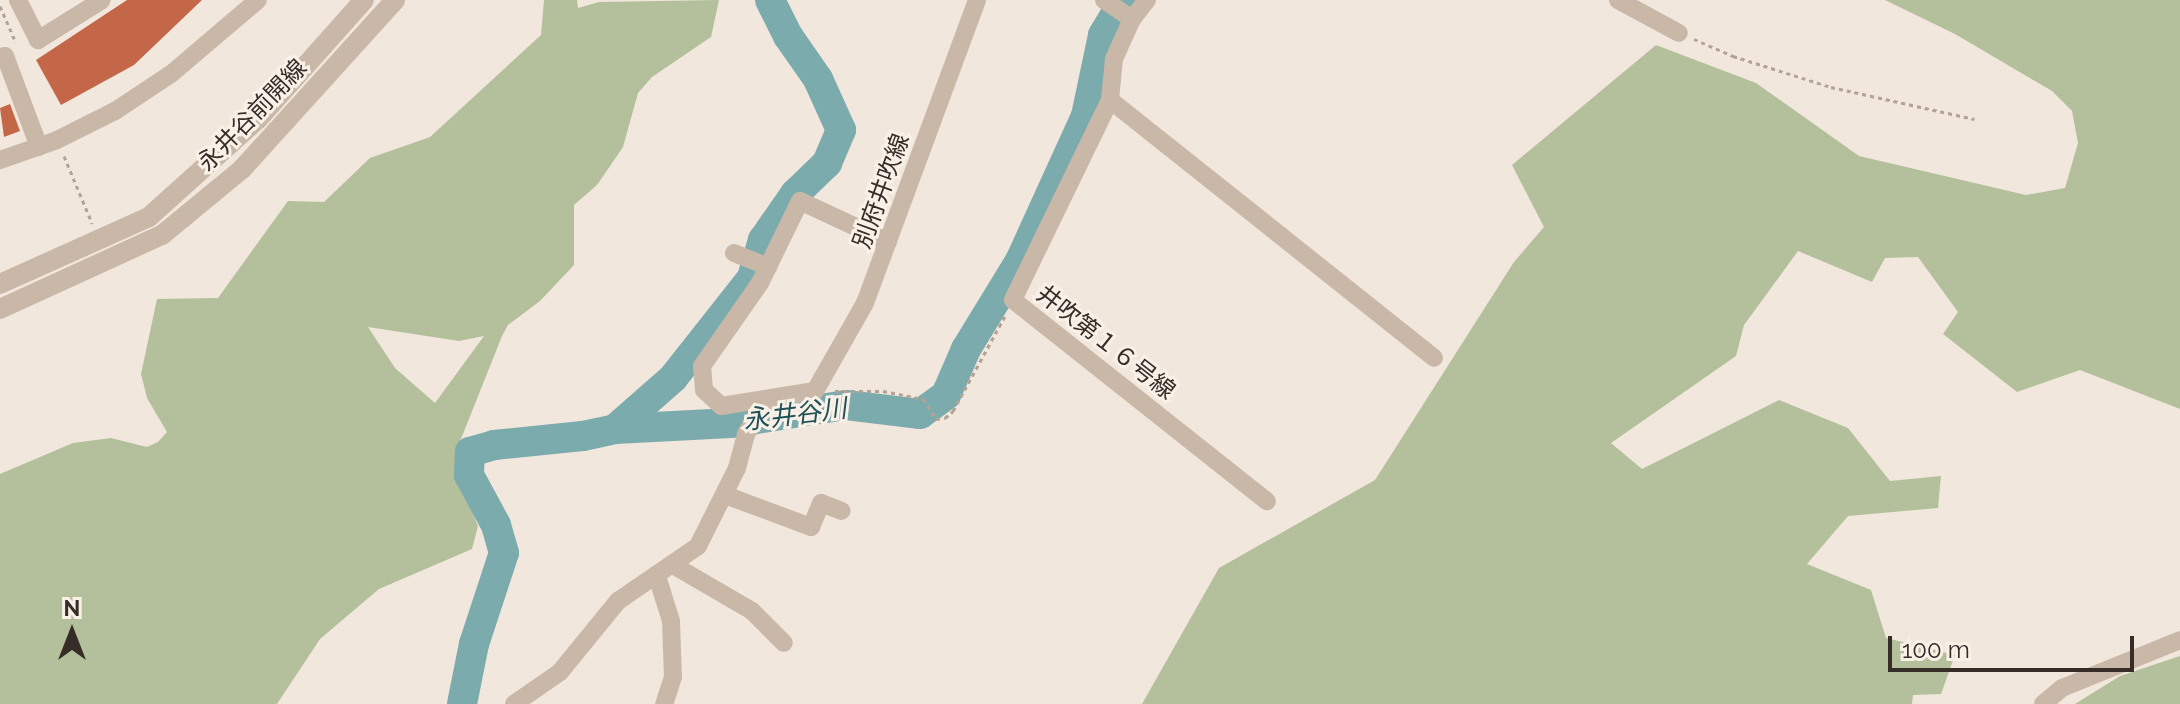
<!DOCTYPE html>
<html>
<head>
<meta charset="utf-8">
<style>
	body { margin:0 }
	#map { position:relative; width:2180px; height:704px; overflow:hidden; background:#f1e7dc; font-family:Raleway,"Noto Sans JP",sans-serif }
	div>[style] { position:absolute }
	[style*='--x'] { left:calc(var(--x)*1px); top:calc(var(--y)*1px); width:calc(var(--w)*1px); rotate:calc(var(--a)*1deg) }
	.green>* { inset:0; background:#b4c09c }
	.river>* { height:30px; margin:-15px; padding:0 15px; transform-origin:15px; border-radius:15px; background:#7cabae }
	.building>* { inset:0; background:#c36748 }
	.path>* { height:3px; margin-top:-1.5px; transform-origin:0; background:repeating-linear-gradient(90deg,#b5a292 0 4px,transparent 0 8px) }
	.minor>* { height:18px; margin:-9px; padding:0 9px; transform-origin:9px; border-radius:9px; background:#c9b8a8 }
	.tertiary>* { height:20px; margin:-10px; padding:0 10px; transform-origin:10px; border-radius:10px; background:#c9b8a8 }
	span { translate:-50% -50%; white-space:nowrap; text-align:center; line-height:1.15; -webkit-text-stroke:6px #f9f1e8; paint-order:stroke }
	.street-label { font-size:24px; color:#362d28 }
	.water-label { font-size:26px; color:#1f5257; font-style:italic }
	.north { position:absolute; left:32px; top:592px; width:80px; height:80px; -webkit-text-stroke:6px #f9f1e8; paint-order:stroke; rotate:0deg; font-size:22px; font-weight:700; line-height:32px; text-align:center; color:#362d28 }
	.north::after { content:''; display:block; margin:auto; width:28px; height:36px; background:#362d28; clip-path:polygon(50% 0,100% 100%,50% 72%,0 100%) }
	.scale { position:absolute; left:1888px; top:636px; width:246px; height:36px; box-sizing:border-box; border:4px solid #362d28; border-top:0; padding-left:10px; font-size:24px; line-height:28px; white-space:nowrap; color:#362d28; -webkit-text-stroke:6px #f9f1e8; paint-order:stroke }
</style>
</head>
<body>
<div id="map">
	<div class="green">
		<i style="clip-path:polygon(evenodd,544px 0,577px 0,578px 8px,599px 2px,719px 0,711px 37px,652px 77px,638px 93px,623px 147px,597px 185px,574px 205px,574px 265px,540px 301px,508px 325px,502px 336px,459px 444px,464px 491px,478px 526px,472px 549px,379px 589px,320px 639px,277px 704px,0 704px,0 474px,73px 443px,111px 438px,147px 447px,158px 442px,167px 432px,147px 398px,141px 374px,157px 299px,218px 298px,288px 201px,324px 202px,370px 158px,430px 137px,541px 35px,544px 0,368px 327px,459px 341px,484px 336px,435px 403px,395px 368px,368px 327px)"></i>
		<i style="clip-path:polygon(1885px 0,2180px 0,2180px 409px,2080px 370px,2017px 392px,1943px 334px,1958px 312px,1918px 257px,1885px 258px,1872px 282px,1798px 251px,1744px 325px,1736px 356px,1611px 443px,1642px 469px,1779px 400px,1848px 428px,1890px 481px,1941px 476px,1938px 508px,1848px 516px,1807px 564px,1871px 590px,1886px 638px,1955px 655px,1941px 694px,1913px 695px,1912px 704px,1142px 704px,1219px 568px,1375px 480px,1514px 262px,1544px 227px,1512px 165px,1656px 45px,1756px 83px,1859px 156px,2026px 195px,2065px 188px,2078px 143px,2072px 111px,2052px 91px,1955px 34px)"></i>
		<i style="clip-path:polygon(2180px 656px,2180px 704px,2075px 704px,2120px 676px)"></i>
	</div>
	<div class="river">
		<i style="--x:615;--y:429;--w:77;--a:-41.3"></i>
		<i style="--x:673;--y:378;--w:127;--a:-51.7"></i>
		<i style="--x:752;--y:278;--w:40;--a:-74"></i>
		<i style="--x:763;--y:240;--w:56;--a:-55.2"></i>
		<i style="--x:795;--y:194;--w:45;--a:-44.1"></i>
		<i style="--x:827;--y:163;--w:36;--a:-67"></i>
		<i style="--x:841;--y:130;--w:56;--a:-114.3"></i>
		<i style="--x:818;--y:79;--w:52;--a:-124.9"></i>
		<i style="--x:788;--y:36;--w:40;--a:-116.6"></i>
		<i style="--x:462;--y:704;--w:61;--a:-78.7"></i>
		<i style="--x:474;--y:644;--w:96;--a:-71.8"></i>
		<i style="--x:504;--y:553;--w:29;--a:-106"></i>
		<i style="--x:496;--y:525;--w:57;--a:-118.4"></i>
		<i style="--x:469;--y:475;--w:23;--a:-88"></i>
		<i style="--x:470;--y:452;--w:25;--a:-16"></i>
		<i style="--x:494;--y:445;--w:89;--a:-5.8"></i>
		<i style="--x:583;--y:436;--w:33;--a:-12"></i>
		<i style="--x:615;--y:429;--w:116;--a:-3"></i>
		<i style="--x:731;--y:423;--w:116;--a:-8.9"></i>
		<i style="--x:846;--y:405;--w:75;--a:6.9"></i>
		<i style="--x:920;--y:414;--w:32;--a:-36"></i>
		<i style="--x:946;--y:395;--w:50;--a:-66.5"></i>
		<i style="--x:966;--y:349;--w:103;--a:-58.5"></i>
		<i style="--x:1020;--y:261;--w:159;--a:-65.5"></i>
		<i style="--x:1086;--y:116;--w:83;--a:-78.1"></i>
		<i style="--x:1103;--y:35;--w:41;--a:-59"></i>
	</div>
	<div class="building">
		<i style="clip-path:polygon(127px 0,202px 0,134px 65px,61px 105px,36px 60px)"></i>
		<i style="clip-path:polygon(10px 104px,20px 131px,4px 137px,0 108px)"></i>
	</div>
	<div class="path">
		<i style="--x:0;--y:6;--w:40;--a:66.6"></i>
		<i style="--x:1694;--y:39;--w:43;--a:23.6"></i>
		<i style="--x:1733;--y:56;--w:103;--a:17.6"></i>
		<i style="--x:1831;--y:87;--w:147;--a:12.6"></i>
		<i style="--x:64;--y:156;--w:73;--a:67.3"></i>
		<i style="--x:835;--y:391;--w:48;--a:0"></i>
		<i style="--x:883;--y:391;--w:41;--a:11.3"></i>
		<i style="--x:923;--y:399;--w:24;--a:57"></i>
		<i style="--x:936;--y:419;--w:9;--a:-6"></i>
		<i style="--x:945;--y:418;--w:11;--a:-41"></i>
		<i style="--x:953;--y:411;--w:108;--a:-61.3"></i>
	</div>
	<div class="minor">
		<i style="--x:18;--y:0;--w:45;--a:63.4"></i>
		<i style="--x:38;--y:40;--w:75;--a:-32"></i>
		<i style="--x:1104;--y:0;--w:34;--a:34"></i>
		<i style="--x:1147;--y:0;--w:24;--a:128"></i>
		<i style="--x:1132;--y:19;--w:44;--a:114.2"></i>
		<i style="--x:1114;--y:59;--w:41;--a:95.6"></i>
		<i style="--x:1110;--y:100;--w:222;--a:115.9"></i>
		<i style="--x:1013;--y:300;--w:324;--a:38.4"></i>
		<i style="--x:1618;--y:0;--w:69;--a:28.4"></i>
		<i style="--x:0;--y:58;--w:5;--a:-22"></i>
		<i style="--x:5;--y:56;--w:97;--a:69.5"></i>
		<i style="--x:1110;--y:100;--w:414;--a:38.5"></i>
		<i style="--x:0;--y:160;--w:60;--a:-19.3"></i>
		<i style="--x:57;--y:140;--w:65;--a:-26.6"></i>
		<i style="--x:115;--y:111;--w:67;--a:-33.5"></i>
		<i style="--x:171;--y:74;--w:114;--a:-40.4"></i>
		<i style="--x:888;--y:242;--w:97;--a:-155"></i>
		<i style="--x:800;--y:201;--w:91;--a:116"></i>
		<i style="--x:760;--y:283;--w:101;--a:124.9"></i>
		<i style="--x:702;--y:366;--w:24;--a:85"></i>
		<i style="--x:704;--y:390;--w:23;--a:43"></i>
		<i style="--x:721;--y:406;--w:95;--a:-9.1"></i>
		<i style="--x:815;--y:391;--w:101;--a:-60.4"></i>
		<i style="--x:865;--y:303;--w:323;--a:-69.7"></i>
		<i style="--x:734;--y:253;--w:37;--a:22"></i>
		<i style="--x:725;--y:495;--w:92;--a:20.4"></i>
		<i style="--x:811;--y:527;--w:26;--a:-67"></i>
		<i style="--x:821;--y:503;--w:22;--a:21"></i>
		<i style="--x:673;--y:565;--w:91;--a:30.2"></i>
		<i style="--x:752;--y:611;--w:45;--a:45"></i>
		<i style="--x:657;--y:576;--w:47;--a:72.7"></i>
		<i style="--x:671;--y:621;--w:56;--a:88"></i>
		<i style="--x:673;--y:677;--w:28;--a:108"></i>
		<i style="--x:514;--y:704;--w:56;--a:-34.8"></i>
		<i style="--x:560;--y:672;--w:92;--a:-50.8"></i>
		<i style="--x:618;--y:601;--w:97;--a:-34.5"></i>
		<i style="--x:698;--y:546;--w:87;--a:-63.4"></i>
		<i style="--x:737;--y:468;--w:35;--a:-75"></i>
		<i style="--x:746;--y:434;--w:37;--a:-59"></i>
		<i style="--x:2043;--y:704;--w:25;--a:-40"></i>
		<i style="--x:2062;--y:688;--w:127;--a:-22.1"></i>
	</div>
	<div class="tertiary">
		<i style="--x:0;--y:284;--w:163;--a:-24.2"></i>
		<i style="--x:149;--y:217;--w:147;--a:-42"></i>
		<i style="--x:258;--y:119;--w:159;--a:-48.3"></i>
		<i style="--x:0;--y:309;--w:178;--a:-24.6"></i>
		<i style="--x:162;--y:235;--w:104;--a:-39.5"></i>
		<i style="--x:242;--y:169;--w:228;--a:-47.8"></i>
	</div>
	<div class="street-label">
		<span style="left:252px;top:115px;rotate:-46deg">永井谷前開線</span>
		<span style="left:881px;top:191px;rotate:-70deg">別府井吹線</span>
		<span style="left:1106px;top:342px;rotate:38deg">井吹第１６号線</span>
	</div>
	<div class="water-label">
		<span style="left:795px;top:415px;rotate:-7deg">永井谷川</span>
	</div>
	<div class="north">N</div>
	<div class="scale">100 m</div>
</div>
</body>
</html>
